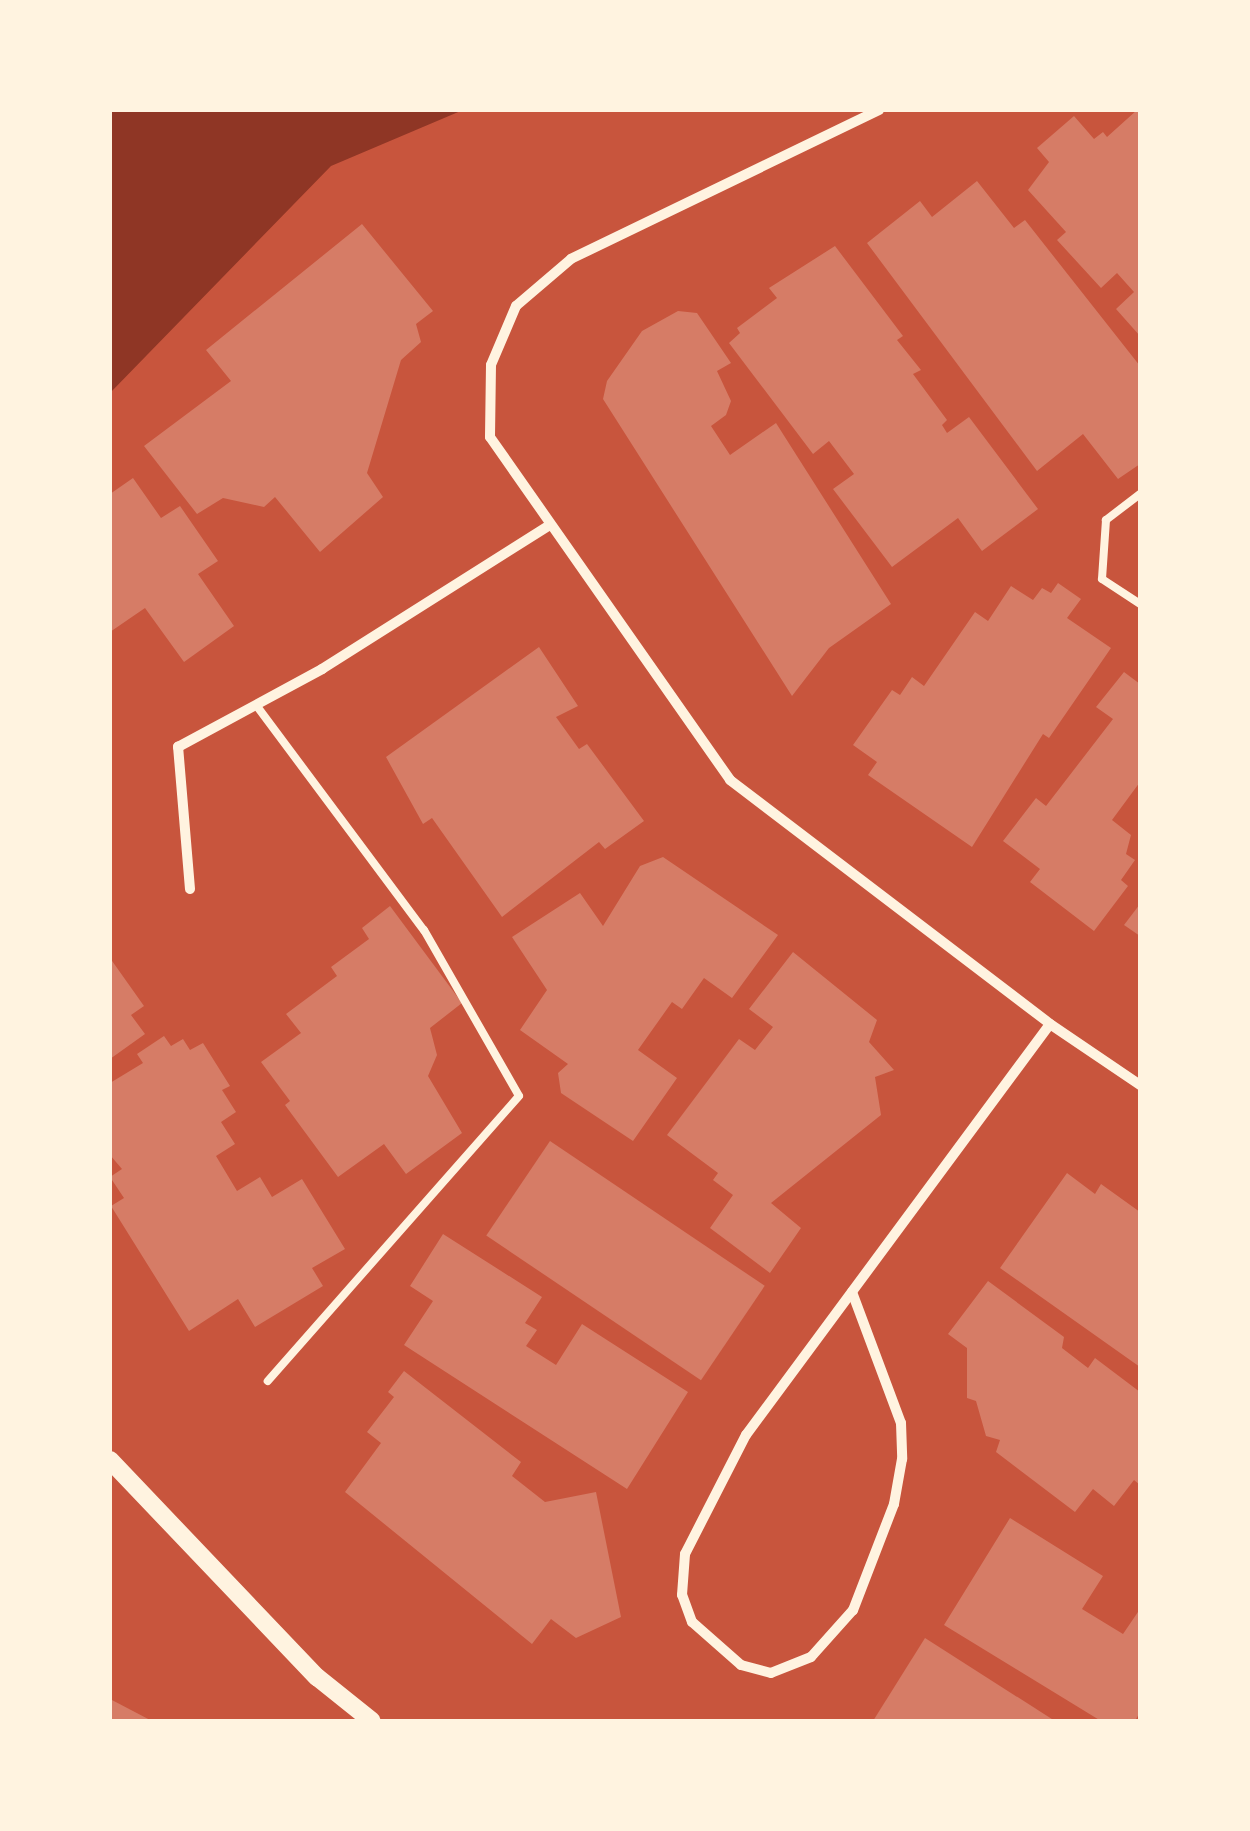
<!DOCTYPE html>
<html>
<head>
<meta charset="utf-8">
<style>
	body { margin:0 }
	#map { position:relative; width:1250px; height:1831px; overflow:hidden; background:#c8553d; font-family:"Playfair Display",serif }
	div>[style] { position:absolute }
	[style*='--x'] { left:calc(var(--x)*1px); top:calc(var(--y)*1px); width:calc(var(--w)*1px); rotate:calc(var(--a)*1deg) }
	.water>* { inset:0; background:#8f3625 }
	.building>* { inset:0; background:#d67c66; transform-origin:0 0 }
	.service>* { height:8px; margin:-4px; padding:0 4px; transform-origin:4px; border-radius:4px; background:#fff3e0 }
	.minor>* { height:10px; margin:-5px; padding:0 5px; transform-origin:5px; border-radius:5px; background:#fff3e0 }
	.tertiary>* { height:18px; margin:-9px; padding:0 9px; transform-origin:9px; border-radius:9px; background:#fff3e0 }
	span { translate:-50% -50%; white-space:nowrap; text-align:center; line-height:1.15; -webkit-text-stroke:10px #fff3e0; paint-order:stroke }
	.frame { position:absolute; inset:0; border:112px solid #fff3e0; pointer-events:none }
</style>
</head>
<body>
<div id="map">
	<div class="water">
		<i style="clip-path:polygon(110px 110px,463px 110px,331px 166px,110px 393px)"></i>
	</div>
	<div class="building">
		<i style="clip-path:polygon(1137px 110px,1140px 110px,1140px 336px,1116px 309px,1134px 292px,1117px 273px,1101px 288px,1057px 240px,1066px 232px,1028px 190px,1049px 162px,1037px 148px,1074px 116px,1094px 139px,1103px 132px,1107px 137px)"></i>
		<i style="clip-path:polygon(977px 181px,1014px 228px,1025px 220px,1140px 366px,1140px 464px,1118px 479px,1083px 434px,1037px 471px,867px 243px,920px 201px,932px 217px)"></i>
		<i style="clip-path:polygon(362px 224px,433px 311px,416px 324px,421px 342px,401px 360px,367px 473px,383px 497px,320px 552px,275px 497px,264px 507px,223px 498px,197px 514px,144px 446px,231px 381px,206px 350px)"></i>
		<i style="clip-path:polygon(835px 246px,903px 336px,897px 340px,921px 370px,913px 374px,947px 420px,942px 425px,947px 433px,969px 417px,1038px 509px,982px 551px,958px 518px,892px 567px,833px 489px,854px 474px,829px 441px,813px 454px,729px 343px,740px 333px,737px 328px,777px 298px,769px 288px)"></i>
		<i style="clip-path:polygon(678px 311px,697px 313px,731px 363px,717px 371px,731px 401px,726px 415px,711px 426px,730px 455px,776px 423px,891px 604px,829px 648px,792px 696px,603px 399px,607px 381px,642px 331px)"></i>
		<i style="clip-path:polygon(133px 478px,161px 518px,180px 506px,218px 561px,198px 574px,234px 626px,184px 662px,145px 608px,110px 632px,110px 494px)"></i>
		<i style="clip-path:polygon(1058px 583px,1081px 599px,1067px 618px,1111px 648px,1049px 738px,1043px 734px,972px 847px,868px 775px,877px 762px,853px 745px,892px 690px,900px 695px,912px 677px,924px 686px,975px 612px,988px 621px,1011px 586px,1033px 600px,1042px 588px,1051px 593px)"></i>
		<i style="clip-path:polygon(539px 647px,578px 706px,556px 717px,579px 749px,587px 744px,644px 821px,605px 849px,599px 842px,502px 917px,432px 818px,423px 824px,386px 757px)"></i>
		<i style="clip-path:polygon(1124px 672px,1140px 684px,1140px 782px,1112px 820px,1131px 835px,1126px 854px,1135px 860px,1121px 880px,1128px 886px,1094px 931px,1030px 882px,1040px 869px,1003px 841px,1036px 798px,1046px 806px,1113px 719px,1096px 707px)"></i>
		<i style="clip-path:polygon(663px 857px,778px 935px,732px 998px,704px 978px,682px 1009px,672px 1002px,638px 1050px,677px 1078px,633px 1141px,561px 1093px,558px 1073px,568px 1064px,520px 1030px,547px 990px,512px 937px,580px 893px,603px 926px,640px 866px)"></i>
		<i style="clip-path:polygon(1140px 904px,1140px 936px,1124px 925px)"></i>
		<i style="clip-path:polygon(390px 906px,462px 1003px,430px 1028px,437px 1055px,428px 1076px,462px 1133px,406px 1174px,384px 1144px,338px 1177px,285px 1105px,290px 1101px,261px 1062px,301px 1033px,286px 1014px,337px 976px,331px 967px,369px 939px,362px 928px)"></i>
		<i style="clip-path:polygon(793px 952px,877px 1020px,869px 1042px,894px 1070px,875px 1077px,881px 1115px,771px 1203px,801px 1228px,770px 1273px,710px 1228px,733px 1195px,713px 1180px,718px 1173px,667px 1135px,739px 1039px,755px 1050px,773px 1027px,749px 1009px)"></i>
		<i style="clip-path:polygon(110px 958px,144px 1006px,131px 1015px,145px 1034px,110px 1059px)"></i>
		<i style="clip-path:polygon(164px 1036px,171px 1046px,183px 1039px,190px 1050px,203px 1043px,230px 1086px,222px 1090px,236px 1112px,221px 1122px,235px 1144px,216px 1156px,237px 1191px,260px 1177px,272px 1197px,302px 1179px,345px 1249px,312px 1268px,323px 1286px,255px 1327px,238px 1299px,189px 1331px,111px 1206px,124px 1198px,110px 1177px,122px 1169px,110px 1155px,110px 1083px,143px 1063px,137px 1054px)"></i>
		<i style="left:550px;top:1141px;width:259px;height:114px;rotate:34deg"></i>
		<i style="clip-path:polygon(1067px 1173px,1095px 1194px,1101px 1184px,1140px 1212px,1140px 1367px,1000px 1268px)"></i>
		<i style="clip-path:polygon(443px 1234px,542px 1297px,525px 1323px,537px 1330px,526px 1346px,556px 1365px,582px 1324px,688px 1392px,627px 1489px,404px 1345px,433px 1301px,410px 1286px)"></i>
		<i style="clip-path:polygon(988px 1281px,1064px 1337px,1062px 1348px,1088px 1368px,1095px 1358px,1140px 1392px,1140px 1485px,1134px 1480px,1114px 1506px,1093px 1489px,1075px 1512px,996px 1452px,1000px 1440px,986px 1436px,976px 1401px,967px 1398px,967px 1348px,948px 1334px)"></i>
		<i style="clip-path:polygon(404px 1371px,521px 1462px,512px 1476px,545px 1502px,596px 1492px,621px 1617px,576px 1638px,551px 1619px,532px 1644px,345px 1492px,381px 1443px,367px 1432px,394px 1397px,388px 1392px)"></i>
		<i style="clip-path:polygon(1010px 1518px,1103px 1576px,1082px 1609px,1123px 1634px,1140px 1609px,1140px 1712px,1135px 1721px,1101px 1721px,944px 1625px)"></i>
		<i style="clip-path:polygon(925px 1638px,1055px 1721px,873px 1721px)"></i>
		<i style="clip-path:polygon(110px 1699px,152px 1721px,110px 1721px)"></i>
	</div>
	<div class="service">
		<i style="--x:1140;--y:494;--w:43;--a:142.6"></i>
		<i style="--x:1106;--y:520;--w:59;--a:93.9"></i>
		<i style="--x:1102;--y:579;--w:45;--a:33.3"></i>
		<i style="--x:256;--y:705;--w:281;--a:53.3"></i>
		<i style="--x:424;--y:930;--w:191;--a:60.2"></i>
		<i style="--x:519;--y:1096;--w:380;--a:131.4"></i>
	</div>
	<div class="minor">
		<i style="--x:879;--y:110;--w:342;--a:154.2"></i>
		<i style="--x:571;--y:259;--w:72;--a:139.5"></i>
		<i style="--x:516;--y:306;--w:64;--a:113"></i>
		<i style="--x:491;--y:365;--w:72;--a:90.8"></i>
		<i style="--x:490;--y:437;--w:419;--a:55"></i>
		<i style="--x:730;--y:780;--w:402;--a:37.3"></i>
		<i style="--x:1050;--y:1024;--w:109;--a:34.1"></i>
		<i style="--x:190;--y:889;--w:143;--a:-94.8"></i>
		<i style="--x:178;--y:747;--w:164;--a:-28.4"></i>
		<i style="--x:322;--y:669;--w:270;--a:-32.3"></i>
		<i style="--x:852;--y:1292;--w:140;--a:69.5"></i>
		<i style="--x:901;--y:1423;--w:36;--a:88"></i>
		<i style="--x:902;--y:1459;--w:46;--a:100.1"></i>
		<i style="--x:894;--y:1504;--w:114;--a:111.1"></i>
		<i style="--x:853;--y:1610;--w:63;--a:131.8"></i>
		<i style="--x:811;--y:1657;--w:43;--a:158.2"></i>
		<i style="--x:771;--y:1673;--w:31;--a:-165"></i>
		<i style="--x:741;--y:1665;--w:65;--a:-138.7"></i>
		<i style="--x:692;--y:1622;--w:29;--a:-110"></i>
		<i style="--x:682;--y:1595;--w:41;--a:-85.8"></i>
		<i style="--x:685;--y:1554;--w:134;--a:-62.9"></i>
		<i style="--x:746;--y:1435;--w:511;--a:-53.51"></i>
	</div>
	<div class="tertiary">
		<i style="--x:110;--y:1460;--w:300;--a:46.4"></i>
		<i style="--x:317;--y:1677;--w:70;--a:38.7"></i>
	</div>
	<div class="frame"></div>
</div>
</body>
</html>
